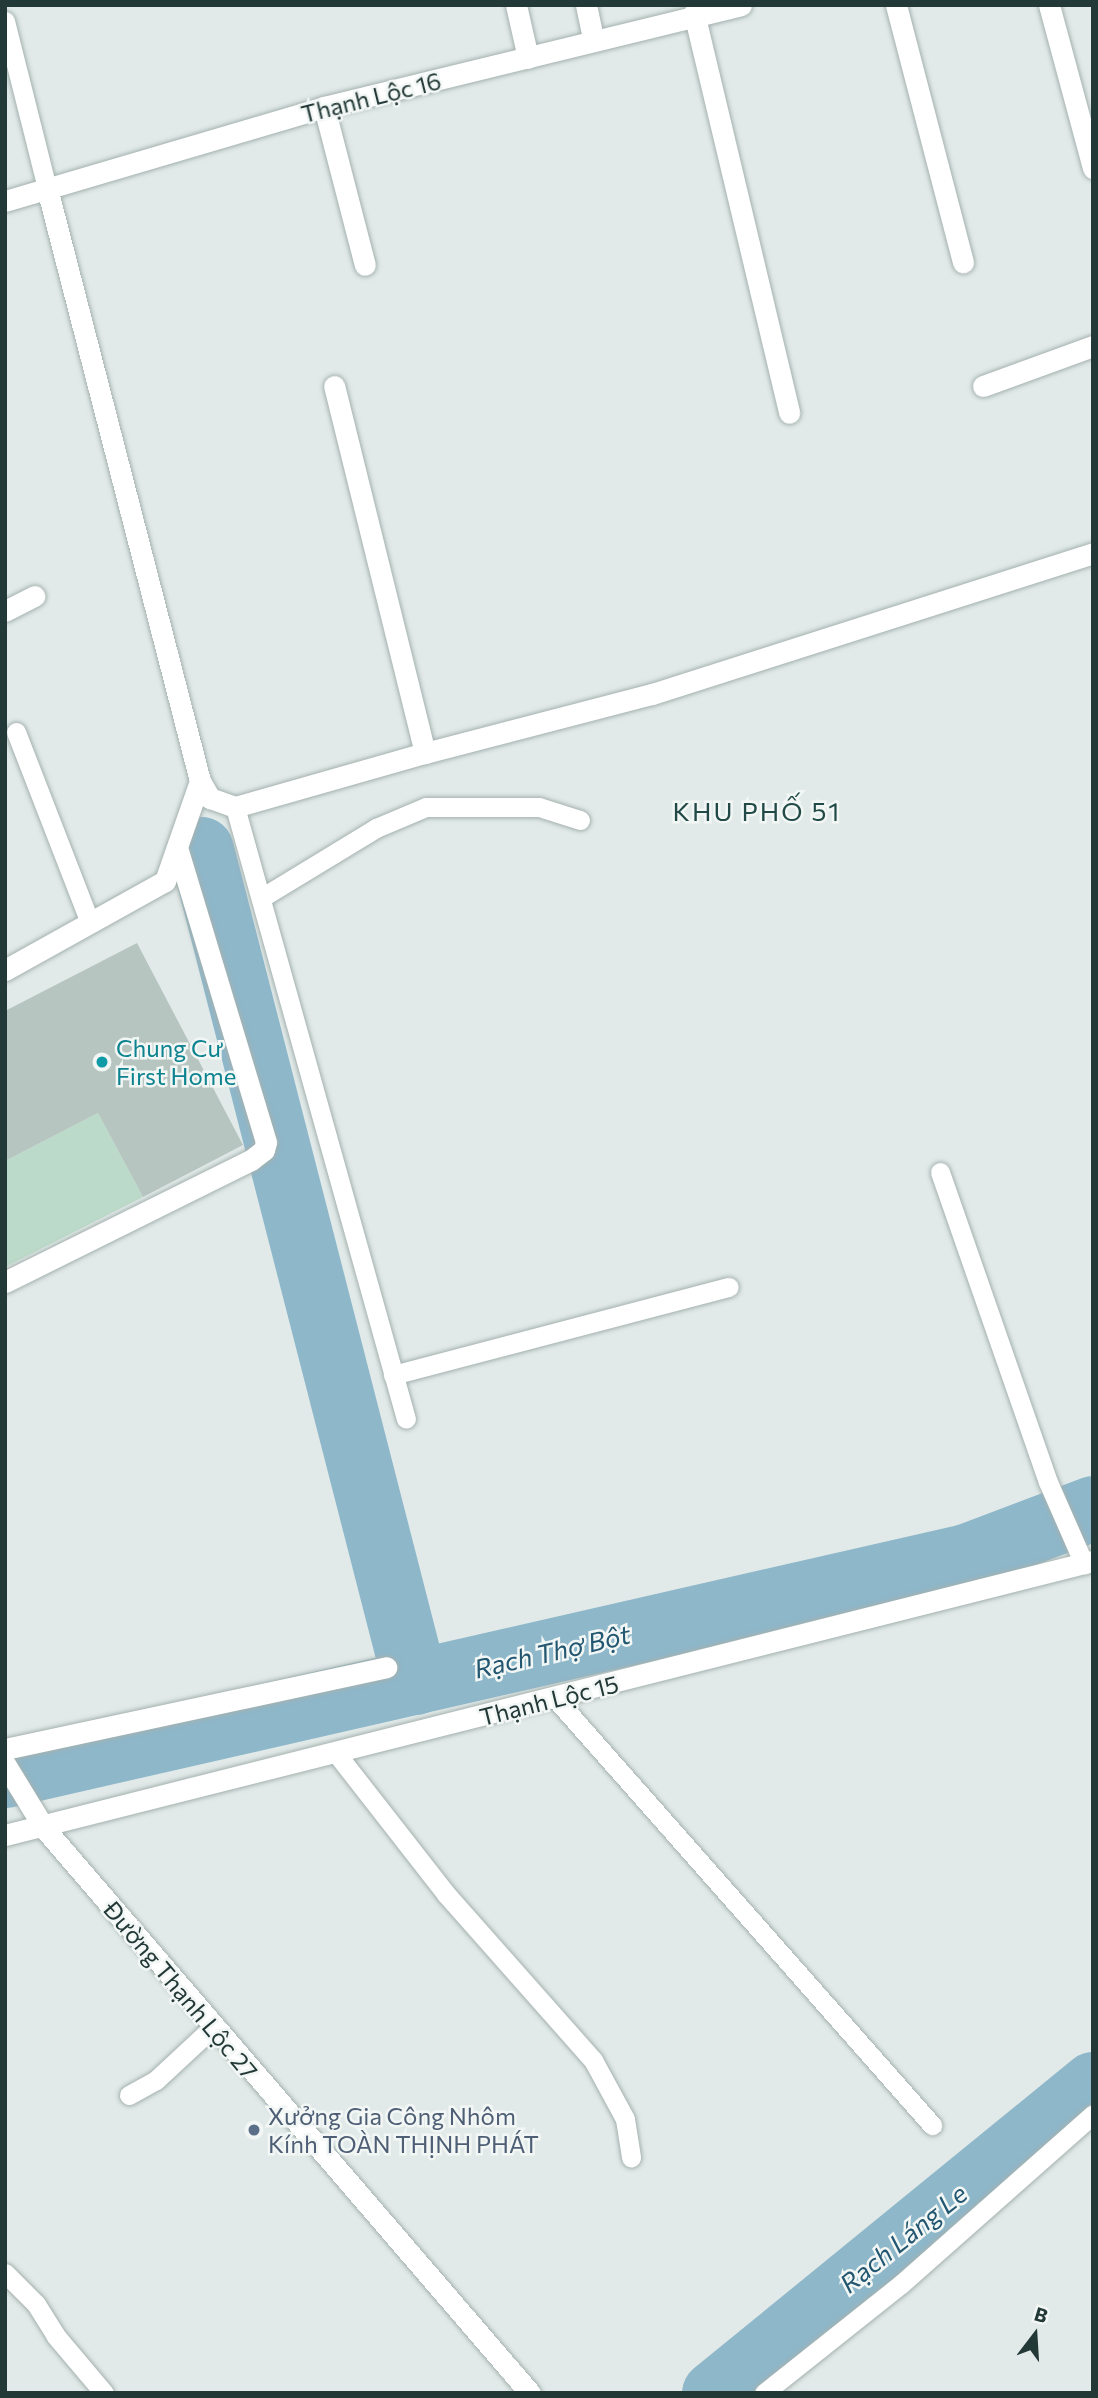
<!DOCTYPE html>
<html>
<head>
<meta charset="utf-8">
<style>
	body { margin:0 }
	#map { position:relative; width:1098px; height:2398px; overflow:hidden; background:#e1eae8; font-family:Commissioner,sans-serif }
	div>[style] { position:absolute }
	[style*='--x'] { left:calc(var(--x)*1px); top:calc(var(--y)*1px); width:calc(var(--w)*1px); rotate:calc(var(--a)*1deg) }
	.green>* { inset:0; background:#bcdac9 }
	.river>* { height:65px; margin:-32.5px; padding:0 32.5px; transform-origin:32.5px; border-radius:32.5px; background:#8eb7ca }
	.building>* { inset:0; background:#b7c5c1 }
	.roads { filter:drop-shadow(0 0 2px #a4b1af) drop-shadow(0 0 2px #a4b1af) }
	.service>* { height:19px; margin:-9.5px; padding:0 9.5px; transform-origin:9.5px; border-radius:9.5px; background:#fff }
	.minor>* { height:21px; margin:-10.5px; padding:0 10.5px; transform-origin:10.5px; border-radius:10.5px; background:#fff }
	.tertiary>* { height:21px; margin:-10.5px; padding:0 10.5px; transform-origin:10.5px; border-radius:10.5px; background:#fff }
	.dots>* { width:19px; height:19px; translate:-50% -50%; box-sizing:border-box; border:4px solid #f2f7f5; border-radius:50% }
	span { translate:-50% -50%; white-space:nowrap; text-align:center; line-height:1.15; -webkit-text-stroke:5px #f2f7f5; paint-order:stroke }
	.street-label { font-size:24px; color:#233937 }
	.culture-label { font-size:24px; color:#0d838f }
	.left { translate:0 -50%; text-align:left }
	.service-label { font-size:24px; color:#4e5e75 }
	.neighbourhood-label { font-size:26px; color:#214a47; letter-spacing:2px }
	.water-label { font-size:26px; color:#235670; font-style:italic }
	.frame { position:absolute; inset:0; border:7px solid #233937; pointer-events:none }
	.north { position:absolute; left:1000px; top:2300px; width:70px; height:70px; -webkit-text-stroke:5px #f2f7f5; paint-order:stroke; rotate:17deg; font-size:19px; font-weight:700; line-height:28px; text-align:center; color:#233937 }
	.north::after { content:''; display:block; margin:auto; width:24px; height:32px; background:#233937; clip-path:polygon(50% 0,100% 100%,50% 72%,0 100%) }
</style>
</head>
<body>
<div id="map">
	<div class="green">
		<i style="clip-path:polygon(98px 1113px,143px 1197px,5px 1267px,5px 1161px)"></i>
	</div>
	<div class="river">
		<i style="--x:201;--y:849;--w:860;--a:75.59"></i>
		<i style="--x:5;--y:1775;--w:986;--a:-12.84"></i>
		<i style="--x:966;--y:1556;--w:136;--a:-20.7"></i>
		<i style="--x:714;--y:2393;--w:489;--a:-39.2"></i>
	</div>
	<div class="building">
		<i style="clip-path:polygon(137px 943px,243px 1145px,143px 1197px,98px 1113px,5px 1161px,5px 1011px)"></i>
	</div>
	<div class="roads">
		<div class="service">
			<i style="--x:5;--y:21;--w:172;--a:75.9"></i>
			<i style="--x:16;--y:732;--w:205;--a:68.8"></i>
			<i style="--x:235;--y:807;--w:635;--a:74.39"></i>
			<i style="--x:261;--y:898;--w:135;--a:-31.3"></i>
			<i style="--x:376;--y:828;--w:54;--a:-22.8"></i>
			<i style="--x:426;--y:807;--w:113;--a:0"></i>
			<i style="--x:539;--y:807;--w:43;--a:17.6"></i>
			<i style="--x:940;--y:1172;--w:328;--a:70.8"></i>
			<i style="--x:1048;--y:1482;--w:90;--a:66.3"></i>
			<i style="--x:393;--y:1375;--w:347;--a:-14.7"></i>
			<i style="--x:555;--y:1698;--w:570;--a:48.56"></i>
			<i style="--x:336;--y:1753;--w:179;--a:52"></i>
			<i style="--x:446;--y:1894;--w:222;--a:48.5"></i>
			<i style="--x:593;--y:2060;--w:67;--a:61.5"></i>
			<i style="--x:625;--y:2119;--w:39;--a:81"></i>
			<i style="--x:129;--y:2095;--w:31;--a:-29"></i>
			<i style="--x:156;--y:2080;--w:76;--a:-42.9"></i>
			<i style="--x:5;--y:2273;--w:44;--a:45"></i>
			<i style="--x:36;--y:2304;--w:36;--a:58"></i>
			<i style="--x:55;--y:2335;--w:76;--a:49.8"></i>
			<i style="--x:764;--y:2393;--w:175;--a:-38.5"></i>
			<i style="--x:901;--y:2284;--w:256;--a:-41.5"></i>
		</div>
		<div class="minor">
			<i style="--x:516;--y:5;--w:54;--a:77.2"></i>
			<i style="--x:586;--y:5;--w:34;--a:78"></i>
			<i style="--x:896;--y:5;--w:266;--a:75.4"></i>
			<i style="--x:1049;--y:5;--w:169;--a:74.9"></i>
			<i style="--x:694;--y:13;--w:411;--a:76.6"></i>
			<i style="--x:324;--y:107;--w:163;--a:75.5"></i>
			<i style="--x:5;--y:201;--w:333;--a:-16.4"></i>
			<i style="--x:324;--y:107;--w:429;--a:-13.7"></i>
			<i style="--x:983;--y:386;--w:117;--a:-20"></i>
			<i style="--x:5;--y:611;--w:33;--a:-27"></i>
			<i style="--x:425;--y:753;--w:235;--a:-14.6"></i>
			<i style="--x:652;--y:694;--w:463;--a:-17.7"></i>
			<i style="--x:200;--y:781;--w:20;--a:60"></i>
			<i style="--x:210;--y:798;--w:27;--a:20"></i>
			<i style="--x:235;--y:807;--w:198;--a:-15.9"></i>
			<i style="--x:425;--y:753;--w:378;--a:-103.9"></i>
			<i style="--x:5;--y:970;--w:183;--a:-29.1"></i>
			<i style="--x:165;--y:881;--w:106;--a:-70.7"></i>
			<i style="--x:200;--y:781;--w:612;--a:-104.47"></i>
			<i style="--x:5;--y:1282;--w:275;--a:-26.4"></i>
			<i style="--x:251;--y:1160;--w:16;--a:-38"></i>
			<i style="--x:264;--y:1150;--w:8;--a:-76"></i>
			<i style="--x:266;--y:1142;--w:304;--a:-106.8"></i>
			<i style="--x:5;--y:1749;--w:390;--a:-12.1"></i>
			<i style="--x:5;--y:1835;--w:1122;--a:-14.14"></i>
		</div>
		<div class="tertiary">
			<i style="--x:5;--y:1764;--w:75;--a:58.6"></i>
			<i style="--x:44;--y:1828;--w:745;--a:49.3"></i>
		</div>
	</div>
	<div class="dots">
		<i style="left:102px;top:1062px;background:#0f9aa8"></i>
		<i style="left:254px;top:2130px;background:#5c6f8a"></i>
	</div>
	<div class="street-label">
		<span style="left:371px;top:97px;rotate:-14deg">Thạnh Lộc 16</span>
		<span style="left:549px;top:1700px;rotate:-14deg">Thạnh Lộc 15</span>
		<span style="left:181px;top:1990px;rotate:50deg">Đường Thạnh Lộc 27</span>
	</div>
	<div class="culture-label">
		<span class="left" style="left:116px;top:1062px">Chung Cư<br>First Home</span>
	</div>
	<div class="service-label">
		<span class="left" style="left:268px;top:2130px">Xưởng Gia Công Nhôm<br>Kính TOÀN THỊNH PHÁT</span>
	</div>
	<div class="neighbourhood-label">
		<span style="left:757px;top:811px">KHU PHỐ 51</span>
	</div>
	<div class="water-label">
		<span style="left:552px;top:1651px;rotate:-13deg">Rạch Thợ Bột</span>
		<span style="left:903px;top:2238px;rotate:-39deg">Rạch Láng Le</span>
	</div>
	<div class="frame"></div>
	<div class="north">B</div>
</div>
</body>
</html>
